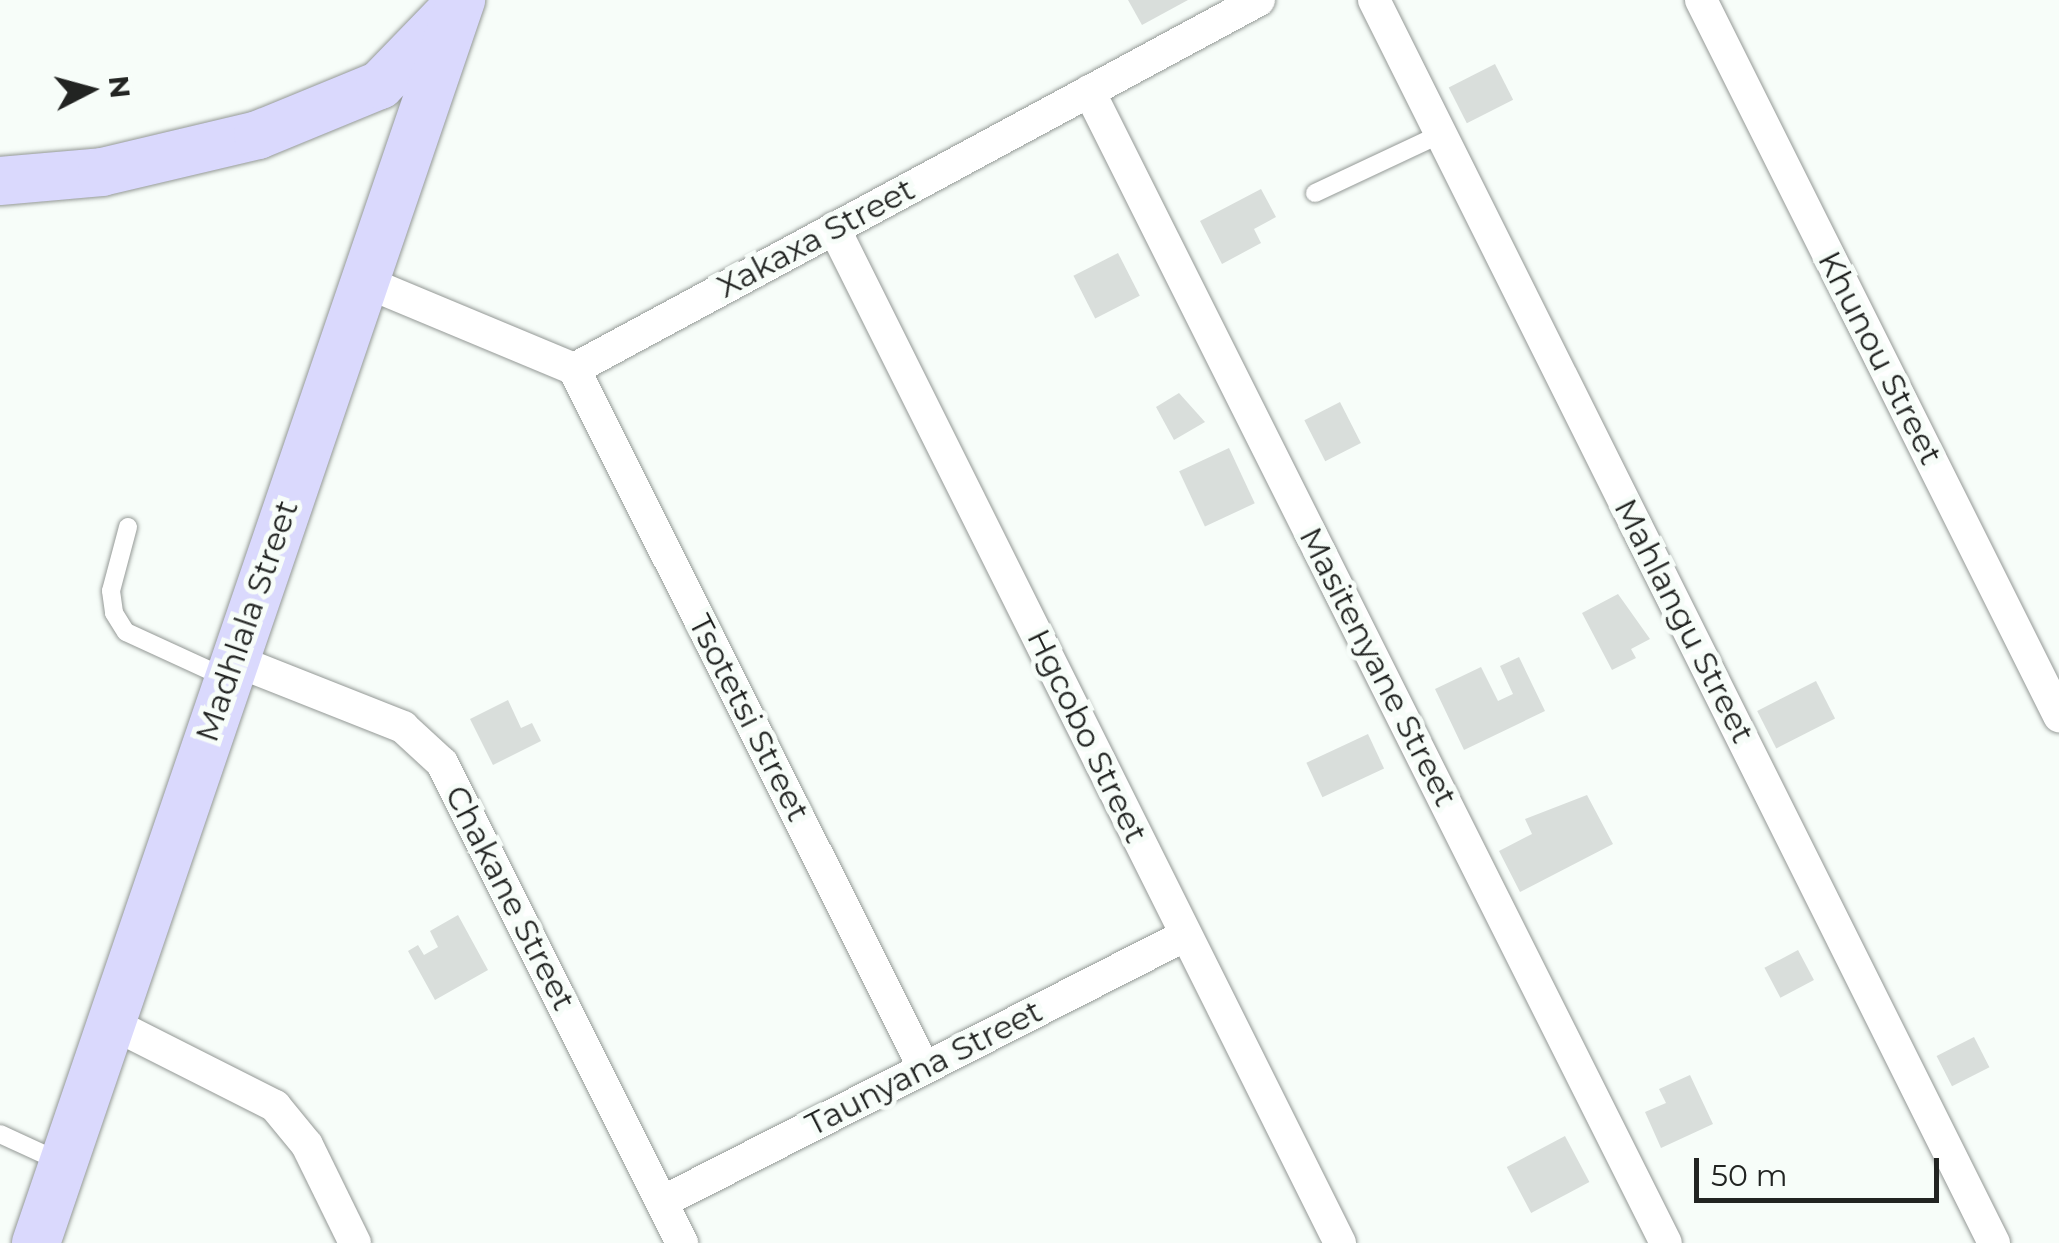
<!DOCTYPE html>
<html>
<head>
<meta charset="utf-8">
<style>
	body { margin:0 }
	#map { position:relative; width:2059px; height:1243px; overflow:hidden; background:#f7fdf9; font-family:Montserrat,sans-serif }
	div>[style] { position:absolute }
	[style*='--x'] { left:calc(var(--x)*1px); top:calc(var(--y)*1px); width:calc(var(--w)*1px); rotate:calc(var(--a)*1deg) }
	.building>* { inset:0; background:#d9dedb; transform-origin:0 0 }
	.roads { filter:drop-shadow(0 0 2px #949996) drop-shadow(0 0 2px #949996) }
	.lane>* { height:18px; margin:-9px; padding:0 9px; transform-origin:9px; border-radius:9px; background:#fff }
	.street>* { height:32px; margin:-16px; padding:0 16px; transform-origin:16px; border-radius:16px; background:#fff }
	.secondary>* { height:48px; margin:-24px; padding:0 24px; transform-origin:24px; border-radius:24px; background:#dad9fd }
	span { translate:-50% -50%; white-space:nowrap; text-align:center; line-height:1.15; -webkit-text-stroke:10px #f7fdf9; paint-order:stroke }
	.street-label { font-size:32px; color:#222422 }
	.north { position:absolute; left:40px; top:40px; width:100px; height:100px; -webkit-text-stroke:8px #f7fdf9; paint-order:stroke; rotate:84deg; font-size:28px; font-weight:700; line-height:40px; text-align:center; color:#222422 }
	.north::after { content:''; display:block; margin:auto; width:35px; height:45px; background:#222422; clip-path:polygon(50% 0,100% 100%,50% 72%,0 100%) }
	.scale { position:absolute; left:1694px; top:1158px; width:245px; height:45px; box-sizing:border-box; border:5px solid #222422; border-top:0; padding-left:12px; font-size:30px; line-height:35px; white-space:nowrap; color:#222422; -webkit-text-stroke:8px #f7fdf9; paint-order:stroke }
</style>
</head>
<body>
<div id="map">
	<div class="building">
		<i style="clip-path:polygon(1128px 0,1188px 0,1142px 25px)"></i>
		<i style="left:1495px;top:64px;width:40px;height:52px;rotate:63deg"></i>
		<i style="clip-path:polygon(1261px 189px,1276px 217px,1254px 229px,1261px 243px,1222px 264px,1200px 221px)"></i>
		<i style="left:1118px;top:253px;width:48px;height:50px;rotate:63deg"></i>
		<i style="clip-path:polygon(1179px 393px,1205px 422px,1174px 440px,1156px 407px)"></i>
		<i style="left:1340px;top:402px;width:46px;height:40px;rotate:63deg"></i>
		<i style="left:1229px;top:448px;width:61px;height:55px;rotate:65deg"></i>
		<i style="clip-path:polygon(1618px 594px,1650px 639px,1631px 649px,1636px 658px,1612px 670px,1582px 613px)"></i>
		<i style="clip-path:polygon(1519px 657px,1545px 711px,1464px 750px,1435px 689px,1481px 667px,1498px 701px,1513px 694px,1500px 666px)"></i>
		<i style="left:1816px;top:681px;width:42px;height:66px;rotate:63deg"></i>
		<i style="clip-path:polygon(508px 700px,521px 728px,532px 723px,541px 741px,493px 765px,470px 719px)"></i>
		<i style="left:1368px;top:734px;width:38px;height:68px;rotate:65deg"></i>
		<i style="clip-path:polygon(1587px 795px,1613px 844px,1520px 892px,1499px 851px,1532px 834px,1525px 819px)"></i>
		<i style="clip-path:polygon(458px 915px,488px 970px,435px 1000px,408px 951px,418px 945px,424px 955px,438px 947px,430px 931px)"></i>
		<i style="left:1798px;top:950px;width:34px;height:38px;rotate:62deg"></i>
		<i style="left:1974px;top:1037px;width:34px;height:42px;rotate:63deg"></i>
		<i style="clip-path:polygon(1690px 1075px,1713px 1124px,1661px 1148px,1645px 1112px,1666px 1103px,1659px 1089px)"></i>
		<i style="left:1565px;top:1136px;width:52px;height:66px;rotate:62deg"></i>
	</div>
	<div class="roads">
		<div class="lane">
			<i style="--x:1315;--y:193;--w:139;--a:-25.1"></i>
			<i style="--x:128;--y:527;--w:66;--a:104.9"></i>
			<i style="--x:111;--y:591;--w:22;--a:82"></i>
			<i style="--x:114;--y:613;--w:22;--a:58"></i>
			<i style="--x:126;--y:632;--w:112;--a:24.7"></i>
			<i style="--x:0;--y:1134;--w:69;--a:24.7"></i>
		</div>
		<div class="street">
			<i style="--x:1374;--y:0;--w:1389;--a:63.49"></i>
			<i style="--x:1701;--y:0;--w:801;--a:63.43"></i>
			<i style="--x:1089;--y:91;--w:1288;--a:63.4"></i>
			<i style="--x:834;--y:228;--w:1134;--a:63.5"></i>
			<i style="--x:363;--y:281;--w:229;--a:22.6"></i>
			<i style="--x:574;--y:369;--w:782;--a:63.4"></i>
			<i style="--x:574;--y:369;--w:778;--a:-28.31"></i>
			<i style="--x:234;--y:660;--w:182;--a:21.6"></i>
			<i style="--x:403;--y:727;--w:53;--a:42.7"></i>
			<i style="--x:442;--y:763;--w:537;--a:63.43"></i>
			<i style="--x:111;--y:1023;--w:184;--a:26.8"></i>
			<i style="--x:275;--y:1106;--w:50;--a:50.6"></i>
			<i style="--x:307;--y:1145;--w:109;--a:63.9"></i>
			<i style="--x:662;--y:1202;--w:588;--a:-27"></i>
		</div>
		<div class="secondary">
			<i style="--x:0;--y:181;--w:102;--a:-5"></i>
			<i style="--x:102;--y:172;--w:160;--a:-13.3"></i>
			<i style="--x:258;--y:135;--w:132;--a:-22.3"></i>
			<i style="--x:380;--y:85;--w:95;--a:-45.9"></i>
			<i style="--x:36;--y:1243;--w:1314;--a:-71.12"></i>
		</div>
	</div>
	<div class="street-label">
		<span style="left:816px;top:238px;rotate:-28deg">Xakaxa Street</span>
		<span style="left:1880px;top:358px;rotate:63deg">Khunou Street</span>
		<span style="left:247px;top:621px;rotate:-71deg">Madhlala Street</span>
		<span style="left:1684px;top:621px;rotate:63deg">Mahlangu Street</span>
		<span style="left:1378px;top:667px;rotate:63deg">Masitenyane Street</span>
		<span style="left:749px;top:718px;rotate:63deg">Tsotetsi Street</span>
		<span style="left:1087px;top:736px;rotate:64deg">Hgcobo Street</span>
		<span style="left:510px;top:898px;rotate:63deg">Chakane Street</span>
		<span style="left:924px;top:1068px;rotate:-27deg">Taunyana Street</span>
	</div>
	<div class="north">N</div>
	<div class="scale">50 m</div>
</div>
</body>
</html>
